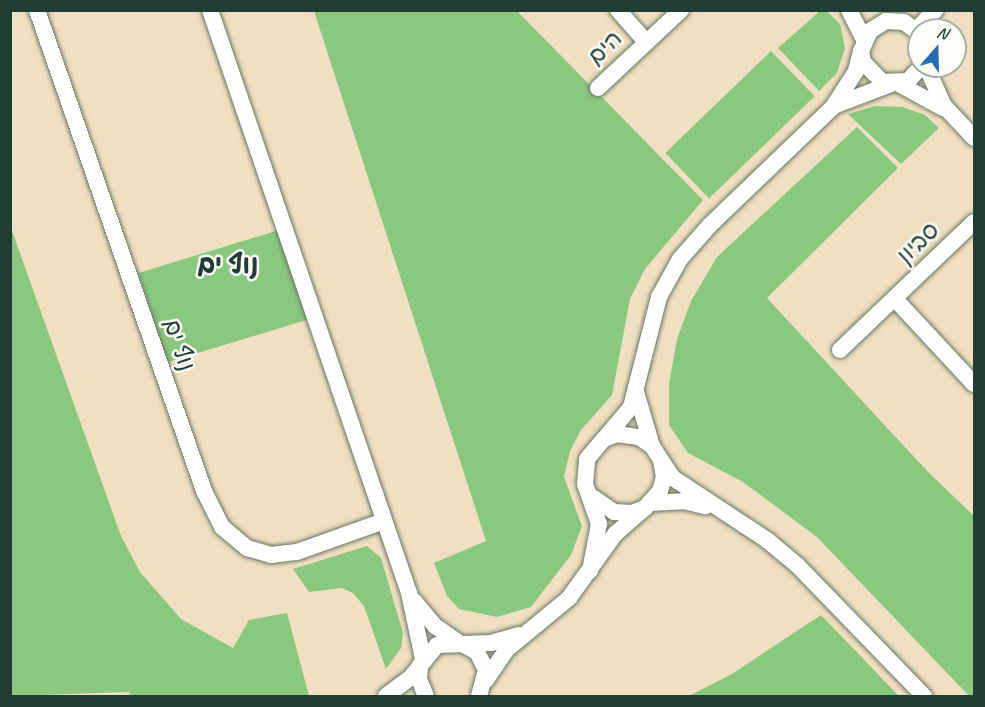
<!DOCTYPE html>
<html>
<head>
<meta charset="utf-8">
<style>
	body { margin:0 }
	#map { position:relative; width:985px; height:707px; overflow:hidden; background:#f0e0c1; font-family:Caveat,"Playpen Sans Hebrew",sans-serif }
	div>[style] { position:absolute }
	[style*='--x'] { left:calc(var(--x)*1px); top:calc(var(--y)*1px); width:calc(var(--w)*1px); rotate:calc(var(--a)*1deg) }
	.green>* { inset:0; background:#8ac87f; transform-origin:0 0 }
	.roads { filter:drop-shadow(0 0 2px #687665) drop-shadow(0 0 2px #687665) }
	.minor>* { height:16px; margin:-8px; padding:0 8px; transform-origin:8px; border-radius:8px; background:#fff }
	span { translate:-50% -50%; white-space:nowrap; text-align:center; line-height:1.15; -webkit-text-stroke:5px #fdfcf7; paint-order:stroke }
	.street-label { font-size:24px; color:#1f3d34 }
	.neighbourhood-label { font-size:26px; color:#1f3d34; font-weight:700 }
	.frame { position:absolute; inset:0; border:12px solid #1f3d34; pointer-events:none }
	.north { position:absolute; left:907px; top:18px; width:60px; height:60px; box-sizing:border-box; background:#fdfcf7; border:2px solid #a4b0a9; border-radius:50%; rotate:20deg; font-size:16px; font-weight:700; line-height:24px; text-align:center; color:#1f3d34 }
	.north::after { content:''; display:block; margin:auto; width:21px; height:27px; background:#1f6fb2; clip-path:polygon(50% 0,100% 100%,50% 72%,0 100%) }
</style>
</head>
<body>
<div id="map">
	<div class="green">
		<i style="clip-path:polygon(826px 10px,840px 24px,845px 48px,837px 73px,819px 91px,778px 48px,820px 11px)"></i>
		<i style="clip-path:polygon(314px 11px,517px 11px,703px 200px,645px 269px,630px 299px,612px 395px,581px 430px,570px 451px,564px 477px,582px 526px,571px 555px,531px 607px,497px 617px,459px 609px,447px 596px,434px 563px,486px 541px)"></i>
		<i style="left:771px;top:51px;width:63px;height:147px;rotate:46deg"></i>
		<i style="clip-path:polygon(875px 106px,903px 107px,925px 115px,939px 128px,901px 164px,848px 114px)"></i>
		<i style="clip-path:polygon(857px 127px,898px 168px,767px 298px,928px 472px,974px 516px,974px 696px,969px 696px,817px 537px,743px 482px,688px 453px,669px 425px,669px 384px,677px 339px,691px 301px,717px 257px)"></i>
		<i style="clip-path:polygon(11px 228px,121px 536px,140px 572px,181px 619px,233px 648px,249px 620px,287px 613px,309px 696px,130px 696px,129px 692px,11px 696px)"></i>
		<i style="left:279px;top:230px;width:94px;height:147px;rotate:73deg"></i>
		<i style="clip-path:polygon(367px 546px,381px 558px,403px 633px,401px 648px,386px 669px,364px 606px,353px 593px,341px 588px,309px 592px,293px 569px)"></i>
		<i style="clip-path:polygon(821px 615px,899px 696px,689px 696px,732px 674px)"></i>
	</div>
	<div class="roads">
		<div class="minor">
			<i style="--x:37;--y:10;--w:509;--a:70.85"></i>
			<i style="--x:204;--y:491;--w:40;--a:63.4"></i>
			<i style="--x:222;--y:527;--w:33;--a:40"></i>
			<i style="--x:247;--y:548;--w:25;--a:16"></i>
			<i style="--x:271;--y:555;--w:26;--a:-7"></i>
			<i style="--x:297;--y:552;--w:92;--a:-19.6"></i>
			<i style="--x:210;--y:10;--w:616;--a:71.15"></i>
			<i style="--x:409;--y:593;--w:67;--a:78"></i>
			<i style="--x:618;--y:10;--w:43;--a:48.8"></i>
			<i style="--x:849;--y:10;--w:34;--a:63"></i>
			<i style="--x:916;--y:30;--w:28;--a:-46"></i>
			<i style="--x:919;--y:33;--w:19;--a:-144"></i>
			<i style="--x:904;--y:22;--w:18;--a:-177"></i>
			<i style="--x:886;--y:21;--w:19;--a:148"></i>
			<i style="--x:870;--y:31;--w:22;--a:114"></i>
			<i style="--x:861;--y:51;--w:11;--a:80"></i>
			<i style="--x:863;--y:62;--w:28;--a:46"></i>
			<i style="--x:882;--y:82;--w:26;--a:-2"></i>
			<i style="--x:908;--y:81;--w:21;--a:-47"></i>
			<i style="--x:926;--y:66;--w:44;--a:65.8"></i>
			<i style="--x:944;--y:106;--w:44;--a:46.8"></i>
			<i style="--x:899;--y:84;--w:50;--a:28.6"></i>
			<i style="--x:598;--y:88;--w:114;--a:-43.2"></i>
			<i style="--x:836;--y:105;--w:59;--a:-20.9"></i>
			<i style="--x:895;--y:299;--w:116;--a:47.1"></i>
			<i style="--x:840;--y:350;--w:185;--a:-43.7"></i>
			<i style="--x:636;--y:392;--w:56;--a:73.5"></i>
			<i style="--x:605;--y:438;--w:40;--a:-50"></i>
			<i style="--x:631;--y:407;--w:114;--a:-75.7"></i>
			<i style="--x:659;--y:297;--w:43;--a:-61.1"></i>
			<i style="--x:680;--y:259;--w:45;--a:-48.6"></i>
			<i style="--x:710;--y:225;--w:170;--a:-43.8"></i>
			<i style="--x:833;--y:107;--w:43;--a:-57.4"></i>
			<i style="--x:856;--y:71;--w:21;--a:-76"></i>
			<i style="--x:591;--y:496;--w:28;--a:35"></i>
			<i style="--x:614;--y:512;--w:18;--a:3"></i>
			<i style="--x:632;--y:513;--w:14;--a:-21"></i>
			<i style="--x:645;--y:508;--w:23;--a:-49"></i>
			<i style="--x:660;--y:491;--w:15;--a:-74"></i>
			<i style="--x:664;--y:477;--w:17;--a:-100"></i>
			<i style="--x:649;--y:503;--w:34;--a:-3"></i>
			<i style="--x:683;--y:501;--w:23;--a:13"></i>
			<i style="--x:590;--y:571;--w:48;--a:-79.2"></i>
			<i style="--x:599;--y:524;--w:42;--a:-109.3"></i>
			<i style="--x:585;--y:484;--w:25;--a:-85"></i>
			<i style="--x:587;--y:459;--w:26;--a:-50"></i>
			<i style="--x:604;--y:439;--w:14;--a:-21"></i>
			<i style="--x:617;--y:434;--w:22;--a:8"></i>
			<i style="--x:639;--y:437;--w:16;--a:35"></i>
			<i style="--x:652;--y:446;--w:38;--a:57"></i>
			<i style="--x:673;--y:478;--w:113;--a:33.4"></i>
			<i style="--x:767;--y:540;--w:40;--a:40"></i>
			<i style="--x:798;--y:566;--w:181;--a:45.9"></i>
			<i style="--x:414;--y:601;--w:33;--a:50"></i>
			<i style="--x:435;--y:626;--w:28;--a:35"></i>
			<i style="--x:462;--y:644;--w:17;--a:28"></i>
			<i style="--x:477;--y:652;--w:20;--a:63"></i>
			<i style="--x:486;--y:670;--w:27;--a:105"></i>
			<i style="--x:420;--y:665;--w:14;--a:94"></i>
			<i style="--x:419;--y:679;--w:18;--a:68"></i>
			<i style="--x:486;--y:680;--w:36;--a:-56"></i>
			<i style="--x:506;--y:650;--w:82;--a:-39.5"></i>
			<i style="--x:569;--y:598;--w:79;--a:-54.3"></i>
			<i style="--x:615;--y:534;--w:40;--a:-41"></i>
			<i style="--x:386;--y:696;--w:31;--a:-37"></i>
			<i style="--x:411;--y:677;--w:41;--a:-50.9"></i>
			<i style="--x:437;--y:645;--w:54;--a:-2.1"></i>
			<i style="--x:491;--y:643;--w:29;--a:-16"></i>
		</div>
	</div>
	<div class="street-label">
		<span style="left:605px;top:48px;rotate:-44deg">הים</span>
		<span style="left:918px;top:243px;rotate:-44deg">סביון</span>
		<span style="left:179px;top:345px;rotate:71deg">נוף ים</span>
	</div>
	<div class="neighbourhood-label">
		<span style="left:228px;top:265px">נוף ים</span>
	</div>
	<div class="frame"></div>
	<div class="north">N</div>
</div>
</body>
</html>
